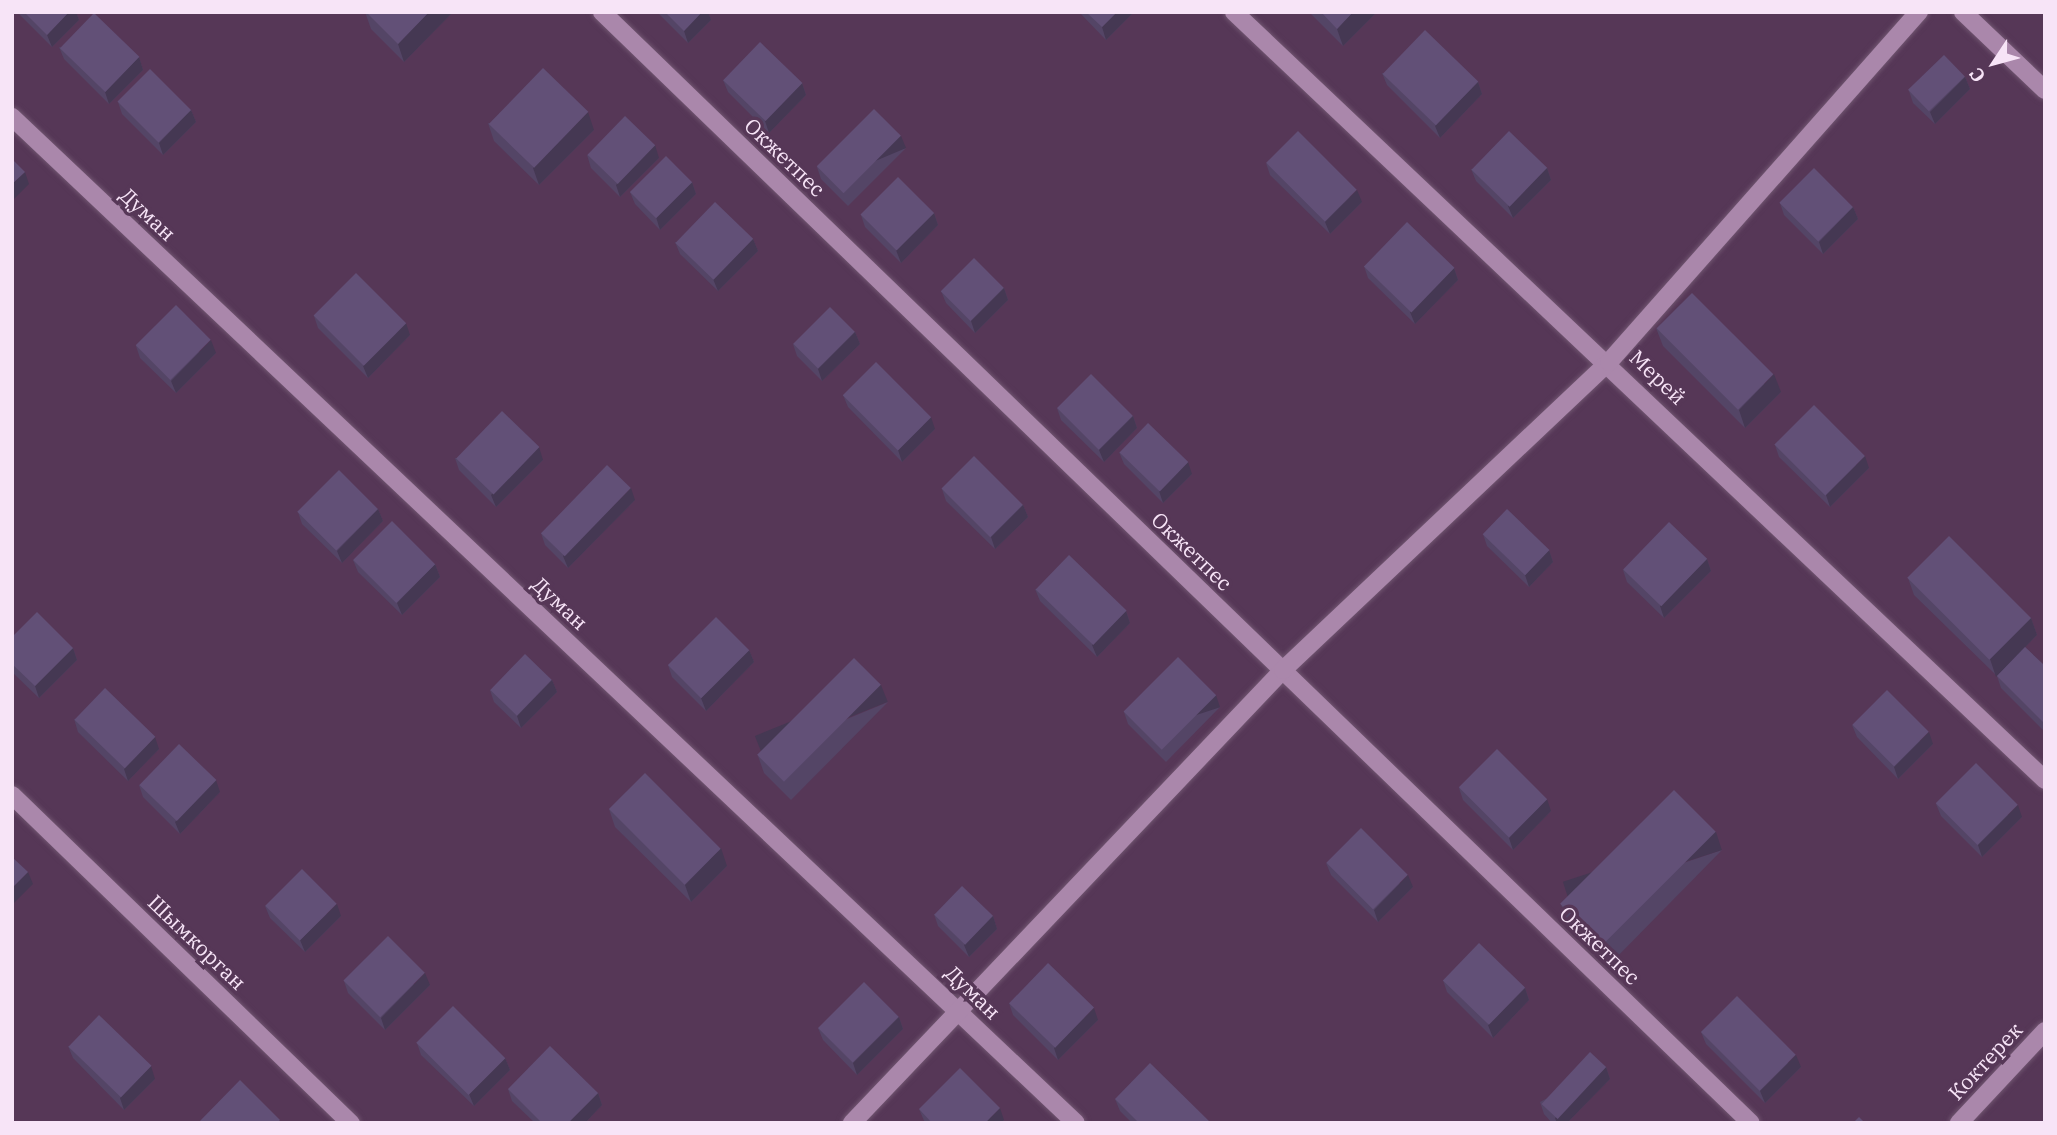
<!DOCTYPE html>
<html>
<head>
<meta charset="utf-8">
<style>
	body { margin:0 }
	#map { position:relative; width:2057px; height:1135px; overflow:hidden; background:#563757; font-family:"IBM Plex Serif",serif }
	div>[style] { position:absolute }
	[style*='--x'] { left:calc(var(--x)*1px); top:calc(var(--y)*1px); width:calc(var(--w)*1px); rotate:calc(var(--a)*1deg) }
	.roads { filter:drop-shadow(0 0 2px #705570) drop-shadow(0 0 2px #705570) }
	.street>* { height:18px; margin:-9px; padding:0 9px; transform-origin:9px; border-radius:9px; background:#aa87ab }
	.wall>* { inset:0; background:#544566 }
	.shaded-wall>* { inset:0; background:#453853; transform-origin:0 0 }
	.building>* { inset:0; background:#625077; transform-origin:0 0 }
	span { translate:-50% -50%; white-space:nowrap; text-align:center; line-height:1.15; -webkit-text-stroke:7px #563757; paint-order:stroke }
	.street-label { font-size:21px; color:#f7e4f7 }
	.frame { position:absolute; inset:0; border:14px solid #f7e4f7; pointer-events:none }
	.north { position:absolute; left:1959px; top:28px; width:70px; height:70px; -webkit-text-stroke:5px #563757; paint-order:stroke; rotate:234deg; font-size:19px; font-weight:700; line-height:28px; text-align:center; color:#f7e4f7 }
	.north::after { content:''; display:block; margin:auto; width:24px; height:32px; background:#f7e4f7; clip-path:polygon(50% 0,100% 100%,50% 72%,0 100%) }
</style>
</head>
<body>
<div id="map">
	<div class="roads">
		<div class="street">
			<i style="--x:602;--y:12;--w:1598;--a:44.04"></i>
			<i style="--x:1234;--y:12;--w:1117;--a:43.44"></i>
			<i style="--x:1963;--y:12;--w:113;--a:43.6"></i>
			<i style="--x:12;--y:117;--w:1464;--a:43.4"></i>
			<i style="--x:12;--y:795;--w:472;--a:44.1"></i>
			<i style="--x:852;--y:1123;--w:625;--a:-46.43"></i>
			<i style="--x:1283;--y:670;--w:448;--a:-43.4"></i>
			<i style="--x:1609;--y:362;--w:468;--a:-48.5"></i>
			<i style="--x:1959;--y:1123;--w:126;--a:-46.9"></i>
		</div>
	</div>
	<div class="wall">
		<i style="clip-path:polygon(17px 12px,76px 12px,79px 20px,52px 47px)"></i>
		<i style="clip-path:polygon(365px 12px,453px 12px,404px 62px,371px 29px)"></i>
		<i style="clip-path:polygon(657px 12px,708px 12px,711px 20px,688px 43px)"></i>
		<i style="clip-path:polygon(1079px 12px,1134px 12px,1106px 40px)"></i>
		<i style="clip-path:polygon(1309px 12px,1377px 12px,1343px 46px)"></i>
		<i style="clip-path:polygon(59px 47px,139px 57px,143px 70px,109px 104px,64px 59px)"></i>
		<i style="clip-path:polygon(1382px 73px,1478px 82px,1482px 94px,1440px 138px,1387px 85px)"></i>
		<i style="clip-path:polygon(1965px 77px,1970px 89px,1935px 124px,1913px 103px,1909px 91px)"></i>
		<i style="clip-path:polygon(723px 80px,802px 83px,806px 95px,769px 133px,728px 92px)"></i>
		<i style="clip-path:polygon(118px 102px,191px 110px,196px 122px,163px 155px,122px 114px)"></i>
		<i style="clip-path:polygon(488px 123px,594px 130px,539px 185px,494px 141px)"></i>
		<i style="clip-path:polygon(906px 148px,848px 206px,821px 179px,817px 167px)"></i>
		<i style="clip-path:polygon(587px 155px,659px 158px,620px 197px,591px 168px)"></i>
		<i style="clip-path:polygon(1266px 163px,1362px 202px,1330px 234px,1270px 175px)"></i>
		<i style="clip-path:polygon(1547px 168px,1551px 180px,1513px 218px,1476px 181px,1471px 169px)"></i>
		<i style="clip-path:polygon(692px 182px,696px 194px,660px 230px,635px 204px,630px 192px)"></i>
		<i style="clip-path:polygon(1780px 203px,1853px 207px,1858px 219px,1823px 254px,1784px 215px)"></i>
		<i style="clip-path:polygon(934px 213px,938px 225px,901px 263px,865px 227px,861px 215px)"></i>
		<i style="clip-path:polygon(753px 239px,758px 251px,718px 291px,680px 254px,675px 242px)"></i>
		<i style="clip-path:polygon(1364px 266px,1454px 268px,1458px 280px,1415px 324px,1368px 278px)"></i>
		<i style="clip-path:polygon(1004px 288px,1008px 300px,975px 333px,946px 303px,941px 291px)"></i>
		<i style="clip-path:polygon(314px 316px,410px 335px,368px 378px,318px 328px)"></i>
		<i style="clip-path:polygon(1656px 328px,1781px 392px,1745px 428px,1663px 346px)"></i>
		<i style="clip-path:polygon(855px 332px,860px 344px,822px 381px,797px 356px,793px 344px)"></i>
		<i style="clip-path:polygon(136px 346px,216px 353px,176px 393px,140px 358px)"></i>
		<i style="clip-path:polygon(843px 395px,935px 429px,902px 462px,848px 407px)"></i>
		<i style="clip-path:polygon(1057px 408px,1133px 416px,1137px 428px,1104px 462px,1061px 420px)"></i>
		<i style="clip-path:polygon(1775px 445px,1869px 468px,1830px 507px,1779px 457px)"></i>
		<i style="clip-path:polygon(1119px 452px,1192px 474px,1163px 503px,1124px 464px)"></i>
		<i style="clip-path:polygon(455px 458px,543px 460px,496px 507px,459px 470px)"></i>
		<i style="clip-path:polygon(942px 489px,1023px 505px,1028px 517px,995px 549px,946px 501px)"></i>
		<i style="clip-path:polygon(635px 500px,568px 568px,545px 545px,541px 533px)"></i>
		<i style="clip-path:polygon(378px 509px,383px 521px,342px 563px,302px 524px,298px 512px)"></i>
		<i style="clip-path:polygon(1483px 534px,1549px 550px,1553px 562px,1529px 587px,1487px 546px)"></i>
		<i style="clip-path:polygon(1707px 559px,1711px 571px,1664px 618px,1627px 582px,1623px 570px)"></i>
		<i style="clip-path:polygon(353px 560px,435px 564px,440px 577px,402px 615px,358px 572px)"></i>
		<i style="clip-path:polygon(1908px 578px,2031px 618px,2037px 635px,2025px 647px,2045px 666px,2045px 732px,2001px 688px,1997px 676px,1914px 595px)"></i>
		<i style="clip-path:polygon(1035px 589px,1126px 611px,1130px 623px,1097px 657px,1040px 601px)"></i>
		<i style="clip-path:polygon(12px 637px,73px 648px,77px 660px,39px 698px,12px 672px)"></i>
		<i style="clip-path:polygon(749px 650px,754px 662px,706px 711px,672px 677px,668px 665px)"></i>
		<i style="clip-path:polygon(552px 680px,557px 692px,521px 728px,494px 702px,490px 690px)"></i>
		<i style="clip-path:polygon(888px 702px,791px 800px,764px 773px,758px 756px)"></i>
		<i style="clip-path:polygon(1220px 707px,1166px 762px,1128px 724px,1124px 712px)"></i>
		<i style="clip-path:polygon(74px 719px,159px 749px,128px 781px,78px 732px)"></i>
		<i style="clip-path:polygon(1852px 725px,1933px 744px,1898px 779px,1857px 737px)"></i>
		<i style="clip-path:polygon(139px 785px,220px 792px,180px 834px,143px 797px)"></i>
		<i style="clip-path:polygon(1459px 788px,1551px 811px,1513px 850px,1463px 800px)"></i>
		<i style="clip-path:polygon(1936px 804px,2022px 817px,1982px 857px,1941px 816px)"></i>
		<i style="clip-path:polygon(609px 809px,727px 866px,691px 902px,615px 827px)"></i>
		<i style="clip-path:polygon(1722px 850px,1610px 964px,1567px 922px,1561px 904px)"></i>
		<i style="clip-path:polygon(1326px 863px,1413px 887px,1378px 922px,1331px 875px)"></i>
		<i style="clip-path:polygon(265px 906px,341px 916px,305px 952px,270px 918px)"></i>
		<i style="clip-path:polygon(934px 914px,993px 916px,997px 929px,969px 957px,938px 926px)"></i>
		<i style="clip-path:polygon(1443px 980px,1525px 988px,1529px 1000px,1493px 1038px,1447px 992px)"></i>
		<i style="clip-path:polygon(344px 981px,430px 985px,385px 1030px,348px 993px)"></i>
		<i style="clip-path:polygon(1009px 1003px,1098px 1020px,1058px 1060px,1013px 1015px)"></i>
		<i style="clip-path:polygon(899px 1017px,903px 1029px,857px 1075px,823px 1040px,818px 1028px)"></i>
		<i style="clip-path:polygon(1701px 1032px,1801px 1067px,1765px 1103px,1706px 1044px)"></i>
		<i style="clip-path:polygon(417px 1043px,505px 1058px,510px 1070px,474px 1106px,421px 1055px)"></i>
		<i style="clip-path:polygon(68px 1046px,155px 1079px,124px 1110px,73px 1058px)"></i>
		<i style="clip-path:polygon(1606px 1067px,1610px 1079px,1567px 1123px,1552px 1123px,1544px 1114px,1540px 1102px)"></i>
		<i style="clip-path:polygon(508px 1089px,598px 1093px,602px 1105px,585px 1123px,535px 1123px,512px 1101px)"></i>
		<i style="clip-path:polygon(1115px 1099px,1211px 1123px,1132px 1123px,1120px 1111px)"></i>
		<i style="clip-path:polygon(919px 1109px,1004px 1120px,1001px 1123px,925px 1123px)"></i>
	</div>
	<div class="shaded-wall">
		<i style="clip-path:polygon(69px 12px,76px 12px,79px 20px,52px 47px,47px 35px)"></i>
		<i style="clip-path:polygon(429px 12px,453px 12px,404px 62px,398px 44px)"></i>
		<i style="clip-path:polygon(702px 12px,708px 12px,711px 20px,688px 43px,684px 31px)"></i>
		<i style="clip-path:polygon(1117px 12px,1134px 12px,1106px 40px,1102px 27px)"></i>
		<i style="clip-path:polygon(1353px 12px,1377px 12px,1343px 46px,1337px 29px)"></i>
		<i style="clip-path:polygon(139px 57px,143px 70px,109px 104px,105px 92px)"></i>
		<i style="clip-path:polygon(1965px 77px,1970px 89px,1935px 124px,1930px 112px)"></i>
		<i style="clip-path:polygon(1478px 82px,1482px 94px,1440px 138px,1435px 126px)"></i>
		<i style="clip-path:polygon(802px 83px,806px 95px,769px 133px,765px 121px)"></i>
		<i style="clip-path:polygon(191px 110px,196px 122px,163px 155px,159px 143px)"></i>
		<i style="clip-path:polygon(588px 112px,594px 130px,539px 185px,533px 168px)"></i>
		<i style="left:901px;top:136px;width:13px;height:81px;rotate:67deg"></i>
		<i style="clip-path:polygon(655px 145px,659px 158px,620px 197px,616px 185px)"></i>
		<i style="clip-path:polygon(1547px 168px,1551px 180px,1513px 218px,1508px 206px)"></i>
		<i style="clip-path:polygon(25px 172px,29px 184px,12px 201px,12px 184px)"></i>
		<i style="clip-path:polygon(692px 182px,696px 194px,660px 230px,656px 217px)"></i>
		<i style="clip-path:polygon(1357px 190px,1362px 202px,1330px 234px,1325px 222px)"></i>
		<i style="clip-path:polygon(1853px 207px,1858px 219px,1823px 254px,1819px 242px)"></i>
		<i style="clip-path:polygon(934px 213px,938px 225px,901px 263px,896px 250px)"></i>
		<i style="clip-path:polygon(753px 239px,758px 251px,718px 291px,713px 279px)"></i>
		<i style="clip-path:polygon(1454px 268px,1458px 280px,1415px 324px,1410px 312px)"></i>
		<i style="clip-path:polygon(1004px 288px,1008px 300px,975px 333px,971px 321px)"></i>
		<i style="clip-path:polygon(406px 323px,410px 335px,368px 378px,363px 366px)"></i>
		<i style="clip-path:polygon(855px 332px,860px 344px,822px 381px,818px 369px)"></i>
		<i style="clip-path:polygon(211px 340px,216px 353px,176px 393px,171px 381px)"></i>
		<i style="clip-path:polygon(1774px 374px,1781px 392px,1745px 428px,1739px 410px)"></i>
		<i style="clip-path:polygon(1133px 416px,1137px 428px,1104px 462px,1099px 450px)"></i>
		<i style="clip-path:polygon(931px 417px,935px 429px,902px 462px,898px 450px)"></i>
		<i style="clip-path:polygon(539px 447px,543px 460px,496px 507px,491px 495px)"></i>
		<i style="clip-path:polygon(1865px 456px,1869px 468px,1830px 507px,1826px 495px)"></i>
		<i style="clip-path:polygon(1188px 462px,1192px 474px,1163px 503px,1159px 491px)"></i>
		<i style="clip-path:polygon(631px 488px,635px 500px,568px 568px,563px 556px)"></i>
		<i style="clip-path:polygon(1023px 505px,1028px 517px,995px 549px,991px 537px)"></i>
		<i style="clip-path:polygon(378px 509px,383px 521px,342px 563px,337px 551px)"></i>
		<i style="clip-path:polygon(1549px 550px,1553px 562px,1529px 587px,1525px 575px)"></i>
		<i style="clip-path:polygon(1707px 559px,1711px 571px,1664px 618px,1660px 606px)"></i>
		<i style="clip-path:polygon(435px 564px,440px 577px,402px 615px,397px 603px)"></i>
		<i style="clip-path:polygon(1126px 611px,1130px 623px,1097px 657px,1092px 645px)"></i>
		<i style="clip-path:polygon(2031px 618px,2037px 635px,1996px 677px,1990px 659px)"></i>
		<i style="clip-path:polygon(73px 648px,77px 660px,39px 698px,35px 686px)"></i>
		<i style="clip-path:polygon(749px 650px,754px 662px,706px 711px,701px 698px)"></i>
		<i style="clip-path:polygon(552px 680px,557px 692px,521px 728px,517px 716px)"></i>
		<i style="left:881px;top:685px;width:18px;height:136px;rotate:68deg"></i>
		<i style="left:1216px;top:695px;width:13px;height:77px;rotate:72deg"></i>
		<i style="clip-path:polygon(1929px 732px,1933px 744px,1898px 779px,1894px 767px)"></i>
		<i style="clip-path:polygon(155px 737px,159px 749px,128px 781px,124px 769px)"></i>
		<i style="clip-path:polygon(216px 780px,220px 792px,180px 834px,175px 822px)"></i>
		<i style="clip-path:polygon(1547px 799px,1551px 811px,1513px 850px,1509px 838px)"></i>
		<i style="clip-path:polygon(2018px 805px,2022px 817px,1982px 857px,1978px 845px)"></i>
		<i style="left:1716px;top:832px;width:19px;height:161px;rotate:72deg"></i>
		<i style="clip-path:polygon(721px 848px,727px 866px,691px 902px,685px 885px)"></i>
		<i style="clip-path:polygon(28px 872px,33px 884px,12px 905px,12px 888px)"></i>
		<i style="clip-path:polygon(1408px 875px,1413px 887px,1378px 922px,1374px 910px)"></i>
		<i style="clip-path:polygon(337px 904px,341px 916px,305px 952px,300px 940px)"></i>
		<i style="clip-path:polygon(993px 916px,997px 929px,969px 957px,964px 945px)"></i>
		<i style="clip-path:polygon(425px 973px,430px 985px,385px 1030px,381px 1018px)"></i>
		<i style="clip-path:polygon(1525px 988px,1529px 1000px,1493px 1038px,1488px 1025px)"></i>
		<i style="clip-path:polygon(1094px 1008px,1098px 1020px,1058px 1060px,1054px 1048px)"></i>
		<i style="clip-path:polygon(899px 1017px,903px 1029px,857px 1075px,853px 1063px)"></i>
		<i style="clip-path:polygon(1796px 1055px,1801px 1067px,1765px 1103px,1760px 1091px)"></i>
		<i style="clip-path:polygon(505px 1058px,510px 1070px,474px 1106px,469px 1094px)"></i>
		<i style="clip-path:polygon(151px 1066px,155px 1079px,124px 1110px,120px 1098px)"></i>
		<i style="clip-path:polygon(1606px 1067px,1610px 1079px,1567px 1123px,1557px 1123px,1555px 1118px)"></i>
		<i style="clip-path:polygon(598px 1093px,602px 1105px,585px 1123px,568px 1123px)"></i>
		<i style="clip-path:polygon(1000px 1108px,1004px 1120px,1001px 1123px,985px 1123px)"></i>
	</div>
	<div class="building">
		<i style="clip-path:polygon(24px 12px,69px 12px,47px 35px)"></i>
		<i style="clip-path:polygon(366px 12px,429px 12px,398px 44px)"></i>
		<i style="clip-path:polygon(665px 12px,702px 12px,684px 31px)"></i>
		<i style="clip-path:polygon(1086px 12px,1117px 12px,1102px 27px)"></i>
		<i style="clip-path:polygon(1321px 12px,1353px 12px,1337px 29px)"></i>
		<i style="left:94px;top:13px;width:63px;height:49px;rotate:44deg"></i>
		<i style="left:1425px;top:30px;width:74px;height:61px;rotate:44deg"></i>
		<i style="left:760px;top:42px;width:59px;height:53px;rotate:44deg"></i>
		<i style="left:1944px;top:55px;width:30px;height:50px;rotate:46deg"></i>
		<i style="left:543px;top:68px;width:63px;height:78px;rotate:44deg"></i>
		<i style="left:150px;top:69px;width:58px;height:46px;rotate:45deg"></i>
		<i style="left:874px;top:109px;width:38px;height:81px;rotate:45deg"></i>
		<i style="left:625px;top:116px;width:42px;height:54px;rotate:44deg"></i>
		<i style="left:1298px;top:131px;width:83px;height:45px;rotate:45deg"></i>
		<i style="left:1509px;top:131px;width:53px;height:54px;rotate:44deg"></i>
		<i style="left:666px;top:156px;width:37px;height:51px;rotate:45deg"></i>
		<i style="clip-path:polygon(12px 159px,25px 172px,12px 184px)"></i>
		<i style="left:1814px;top:168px;width:55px;height:49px;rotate:45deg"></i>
		<i style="left:898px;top:177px;width:51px;height:53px;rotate:45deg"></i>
		<i style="left:715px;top:202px;width:53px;height:57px;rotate:44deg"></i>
		<i style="left:1407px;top:222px;width:66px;height:62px;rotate:44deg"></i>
		<i style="left:974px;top:258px;width:42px;height:47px;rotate:45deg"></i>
		<i style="left:356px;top:273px;width:71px;height:60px;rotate:45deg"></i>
		<i style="left:1692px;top:293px;width:115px;height:50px;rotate:45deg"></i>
		<i style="left:176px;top:305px;width:49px;height:57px;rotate:45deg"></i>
		<i style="left:830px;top:307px;width:35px;height:52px;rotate:45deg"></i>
		<i style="left:876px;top:362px;width:78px;height:47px;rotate:45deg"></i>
		<i style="left:1091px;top:374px;width:59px;height:48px;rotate:45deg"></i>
		<i style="left:1814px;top:405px;width:72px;height:56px;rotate:45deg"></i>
		<i style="left:502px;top:411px;width:52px;height:66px;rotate:44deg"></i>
		<i style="left:1148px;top:423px;width:56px;height:41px;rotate:44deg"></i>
		<i style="left:974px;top:456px;width:69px;height:46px;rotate:45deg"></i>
		<i style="left:607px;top:465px;width:33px;height:95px;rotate:44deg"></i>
		<i style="left:339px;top:470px;width:55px;height:59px;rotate:45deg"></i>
		<i style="left:1507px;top:509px;width:59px;height:35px;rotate:44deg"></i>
		<i style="left:392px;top:521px;width:61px;height:55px;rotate:45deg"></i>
		<i style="left:1669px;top:522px;width:53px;height:66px;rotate:44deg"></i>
		<i style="left:1949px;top:536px;width:116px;height:59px;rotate:45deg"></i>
		<i style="left:1069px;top:555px;width:80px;height:48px;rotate:44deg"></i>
		<i style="clip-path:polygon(37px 612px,73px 648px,35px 686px,12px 664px,12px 637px)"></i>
		<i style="left:716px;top:617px;width:47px;height:68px;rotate:45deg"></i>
		<i style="clip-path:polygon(2025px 647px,2045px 666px,2045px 719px,2043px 722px,1997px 676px)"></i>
		<i style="left:525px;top:654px;width:37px;height:50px;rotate:44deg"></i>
		<i style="left:1178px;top:657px;width:54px;height:77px;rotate:45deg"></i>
		<i style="left:854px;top:658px;width:38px;height:137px;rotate:45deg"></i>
		<i style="left:105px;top:688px;width:70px;height:44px;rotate:44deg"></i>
		<i style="left:1887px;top:690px;width:59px;height:49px;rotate:45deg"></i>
		<i style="left:179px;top:744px;width:52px;height:57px;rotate:44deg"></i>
		<i style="left:1497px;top:749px;width:71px;height:54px;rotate:45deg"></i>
		<i style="left:1976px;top:763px;width:59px;height:57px;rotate:45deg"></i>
		<i style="left:645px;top:773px;width:107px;height:51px;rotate:45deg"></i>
		<i style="left:1674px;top:790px;width:59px;height:161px;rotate:45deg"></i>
		<i style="left:1361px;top:828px;width:66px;height:49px;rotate:45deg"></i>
		<i style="clip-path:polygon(12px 857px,28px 872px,12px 888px)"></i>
		<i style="left:302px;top:869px;width:49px;height:52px;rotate:45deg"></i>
		<i style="left:962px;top:886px;width:43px;height:40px;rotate:44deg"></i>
		<i style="left:388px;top:936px;width:52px;height:63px;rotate:45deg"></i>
		<i style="left:1479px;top:943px;width:64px;height:52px;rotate:44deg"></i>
		<i style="left:1048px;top:963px;width:64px;height:56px;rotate:44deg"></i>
		<i style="left:864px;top:982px;width:49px;height:65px;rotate:45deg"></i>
		<i style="left:1737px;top:996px;width:83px;height:51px;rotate:45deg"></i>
		<i style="left:453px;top:1006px;width:74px;height:52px;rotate:45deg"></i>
		<i style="left:99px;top:1015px;width:73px;height:44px;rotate:44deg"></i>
		<i style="clip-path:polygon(550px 1046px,598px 1093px,568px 1123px,542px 1123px,508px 1089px)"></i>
		<i style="left:1590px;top:1052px;width:22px;height:71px;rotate:43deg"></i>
		<i style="clip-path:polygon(1150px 1063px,1211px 1123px,1139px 1123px,1115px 1099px)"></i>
		<i style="clip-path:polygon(960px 1068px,1000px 1108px,985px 1123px,932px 1123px,919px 1109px)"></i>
		<i style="clip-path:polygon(240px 1080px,280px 1120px,277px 1123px,198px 1123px)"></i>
		<i style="clip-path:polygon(1859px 1117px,1865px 1123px,1853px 1123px)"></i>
	</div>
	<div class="street-label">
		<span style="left:785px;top:157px;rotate:44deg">Окжетпес</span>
		<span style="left:148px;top:214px;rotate:43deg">Думан</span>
		<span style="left:1658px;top:377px;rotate:44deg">Мерей</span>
		<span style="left:1192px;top:551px;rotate:44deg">Окжетпес</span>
		<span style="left:560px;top:603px;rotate:43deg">Думан</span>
		<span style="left:197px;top:942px;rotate:44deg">Шымкорган</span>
		<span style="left:1600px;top:945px;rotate:44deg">Окжетпес</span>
		<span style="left:973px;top:992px;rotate:44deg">Думан</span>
		<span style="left:1985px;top:1061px;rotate:-47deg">Коктерек</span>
	</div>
	<div class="frame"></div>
	<div class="north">С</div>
</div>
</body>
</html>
